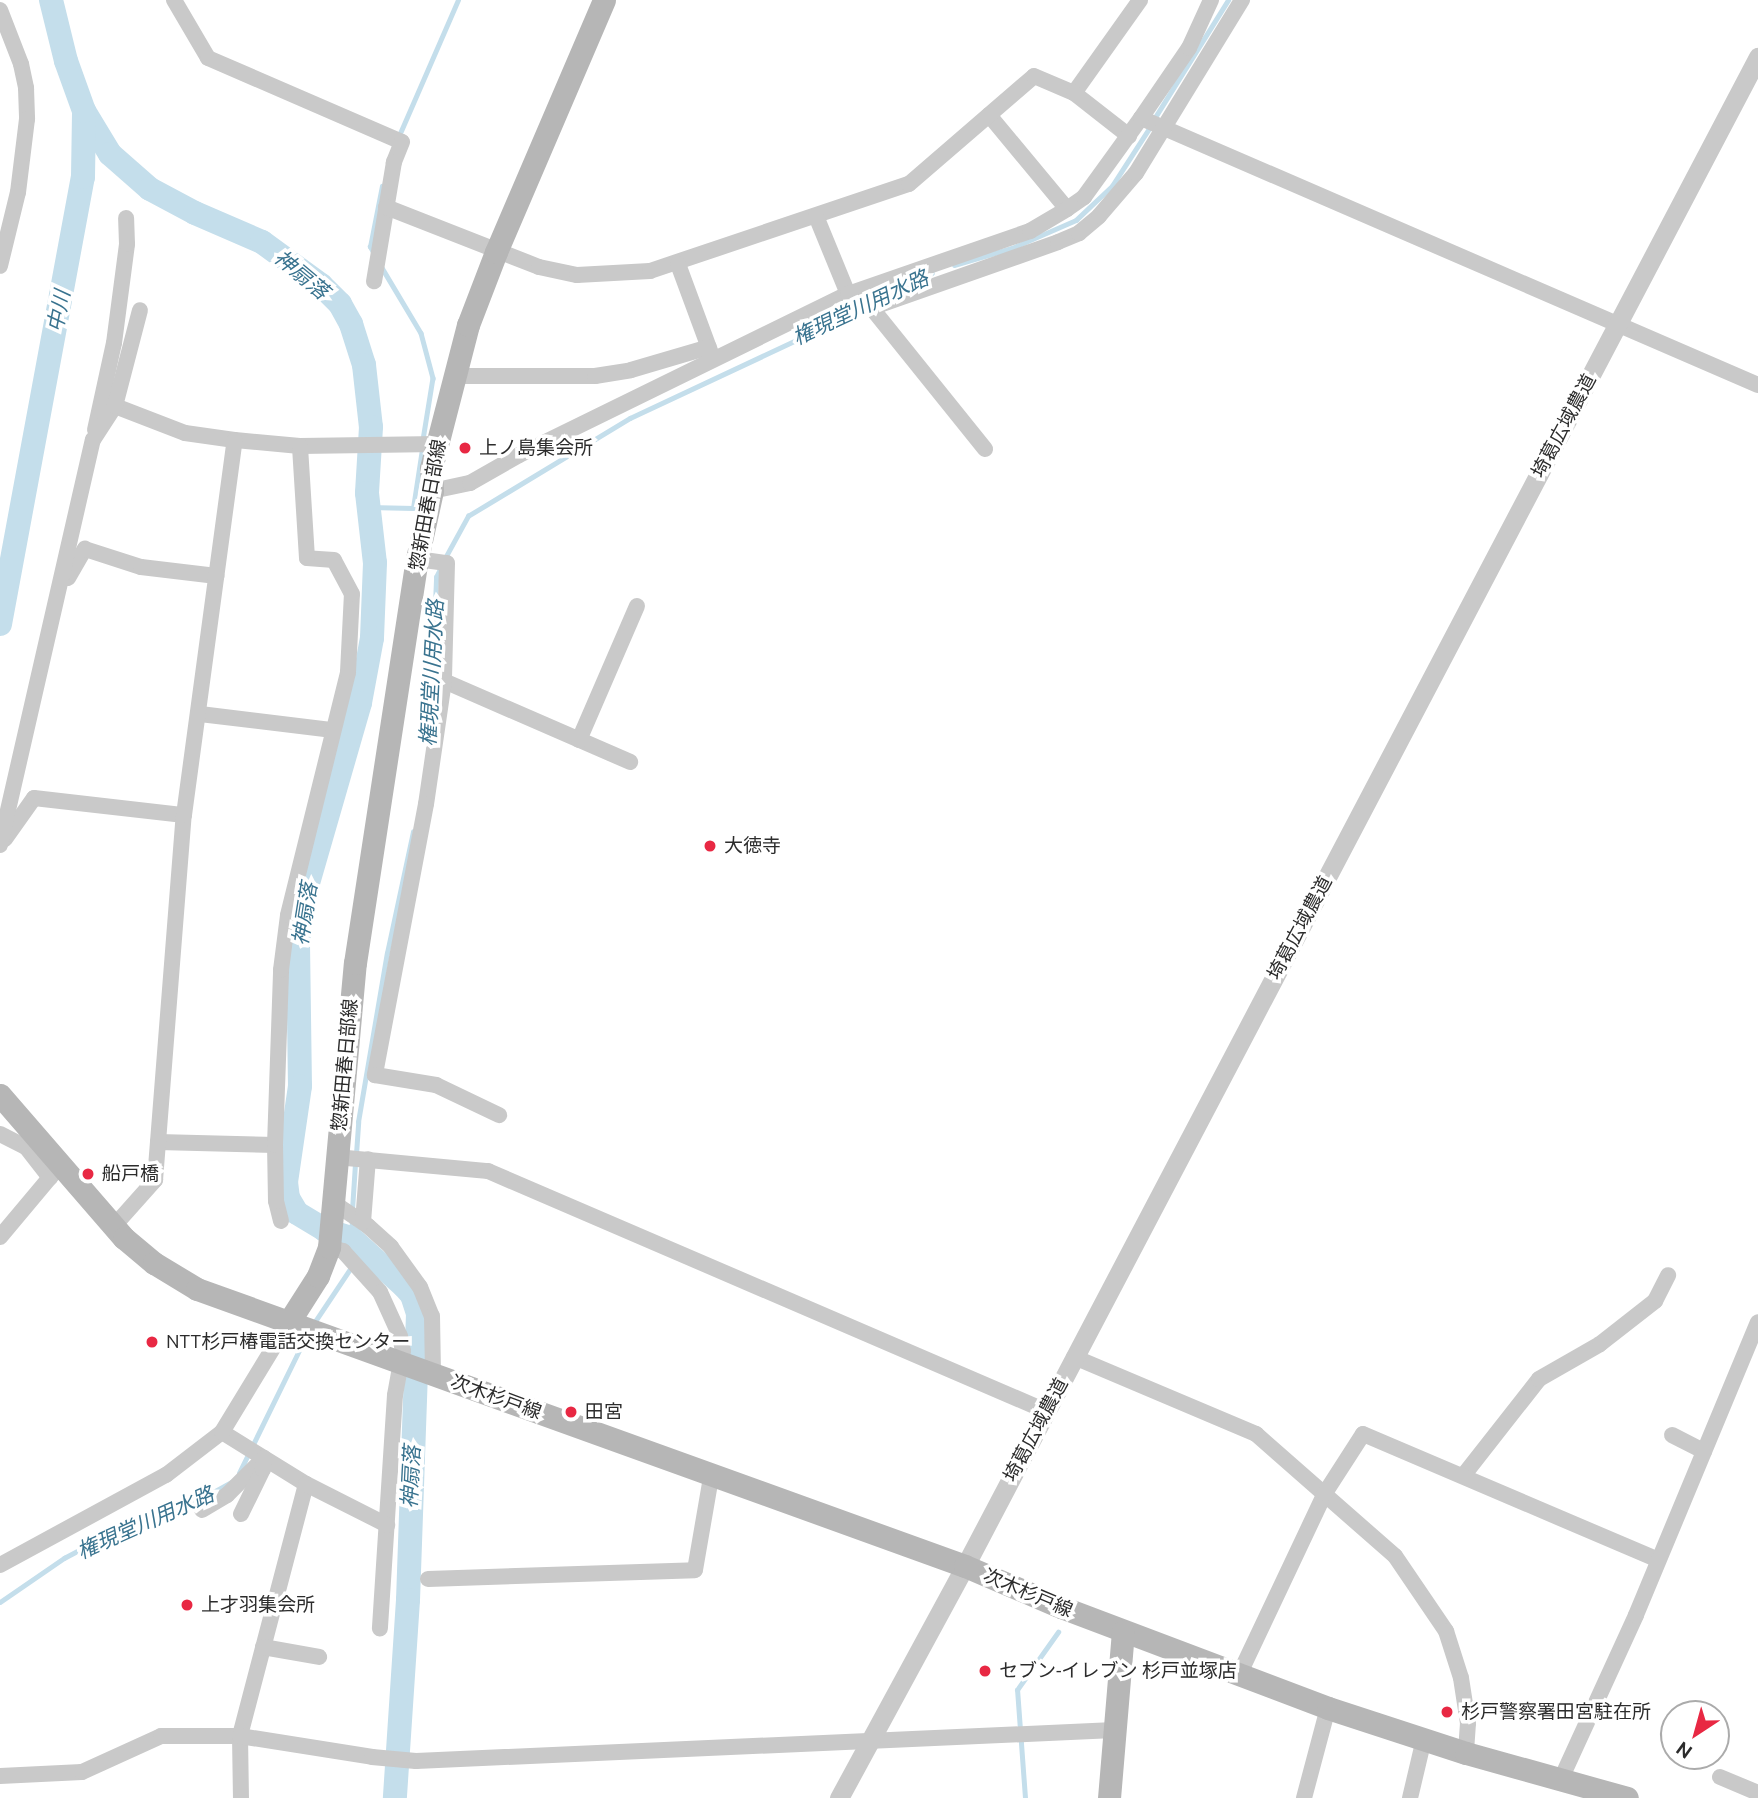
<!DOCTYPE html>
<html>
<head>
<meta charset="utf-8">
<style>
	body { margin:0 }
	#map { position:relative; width:1758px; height:1798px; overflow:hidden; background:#fff; font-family:Ubuntu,"Noto Sans JP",sans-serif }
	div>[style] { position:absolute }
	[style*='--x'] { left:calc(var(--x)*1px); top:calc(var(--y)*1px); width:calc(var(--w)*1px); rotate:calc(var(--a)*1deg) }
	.stream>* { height:4.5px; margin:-2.25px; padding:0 2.25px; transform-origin:2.25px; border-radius:2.25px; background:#c4deeb }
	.river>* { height:24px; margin:-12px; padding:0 12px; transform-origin:12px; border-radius:12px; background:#c4deeb }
	.minor>* { height:16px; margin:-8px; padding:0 8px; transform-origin:8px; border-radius:8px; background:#c9c9c9 }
	.tertiary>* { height:19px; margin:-9.5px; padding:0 9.5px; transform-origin:9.5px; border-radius:9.5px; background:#c9c9c9 }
	.secondary>* { height:23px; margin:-11.5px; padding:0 11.5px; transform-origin:11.5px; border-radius:11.5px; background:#b6b6b6 }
	.dots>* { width:19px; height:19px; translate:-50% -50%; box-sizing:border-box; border:4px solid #fff; border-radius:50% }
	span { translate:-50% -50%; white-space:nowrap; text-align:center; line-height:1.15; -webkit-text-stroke:7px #fff; paint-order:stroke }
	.street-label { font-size:19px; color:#2c2c2c }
	.poi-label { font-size:19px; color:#2c2c2c }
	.left { translate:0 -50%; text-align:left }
	.water-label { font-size:21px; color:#39738f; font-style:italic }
	.north { position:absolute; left:1660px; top:1700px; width:70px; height:70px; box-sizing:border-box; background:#fff; border:2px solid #ababab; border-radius:50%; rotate:216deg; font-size:19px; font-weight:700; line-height:28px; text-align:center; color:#2c2c2c }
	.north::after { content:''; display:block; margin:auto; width:24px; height:32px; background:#e82843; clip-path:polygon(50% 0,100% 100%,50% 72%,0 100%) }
</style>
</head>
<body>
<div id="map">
	<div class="stream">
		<i style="--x:1154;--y:119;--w:140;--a:-58.1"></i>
		<i style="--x:398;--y:138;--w:150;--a:-66.5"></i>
		<i style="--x:373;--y:252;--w:6;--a:-121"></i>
		<i style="--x:370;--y:247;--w:62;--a:-78.9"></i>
		<i style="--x:954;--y:265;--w:60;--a:-16.3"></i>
		<i style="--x:1012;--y:248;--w:70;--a:-23.6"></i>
		<i style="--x:1076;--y:220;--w:50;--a:-43.4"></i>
		<i style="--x:1112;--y:186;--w:70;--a:-57.2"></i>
		<i style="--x:381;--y:266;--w:78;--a:59.2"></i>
		<i style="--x:421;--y:333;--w:47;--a:75.1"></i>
		<i style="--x:433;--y:378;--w:63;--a:99.2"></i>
		<i style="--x:877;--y:298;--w:60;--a:-24.4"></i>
		<i style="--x:369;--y:507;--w:44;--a:1.3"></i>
		<i style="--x:413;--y:508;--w:60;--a:-81.3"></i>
		<i style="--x:445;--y:558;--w:48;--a:-61.3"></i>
		<i style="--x:468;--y:516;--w:189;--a:-31.2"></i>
		<i style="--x:630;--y:418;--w:195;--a:-25.1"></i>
		<i style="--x:807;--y:335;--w:63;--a:-29.4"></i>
		<i style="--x:430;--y:723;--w:146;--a:-87.6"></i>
		<i style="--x:436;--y:577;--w:9;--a:-63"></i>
		<i style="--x:356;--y:1154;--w:32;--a:-86"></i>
		<i style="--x:358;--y:1122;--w:171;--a:-80.3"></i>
		<i style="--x:387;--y:953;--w:124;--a:-77.9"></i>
		<i style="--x:352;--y:1210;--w:47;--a:-86.3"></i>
		<i style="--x:352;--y:1219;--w:36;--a:87"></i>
		<i style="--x:314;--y:1323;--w:69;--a:-56.3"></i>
		<i style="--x:239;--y:1473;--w:153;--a:-63.9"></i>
		<i style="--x:0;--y:1602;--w:78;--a:-34.5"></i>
		<i style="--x:64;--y:1558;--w:45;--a:-27.7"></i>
		<i style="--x:104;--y:1537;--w:100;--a:-21.2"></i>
		<i style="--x:197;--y:1501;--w:39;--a:-29"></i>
		<i style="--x:1025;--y:1798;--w:108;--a:-94.2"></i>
		<i style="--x:1017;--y:1690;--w:71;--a:-54.7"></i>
	</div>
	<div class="river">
		<i style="--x:84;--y:111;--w:50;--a:58.8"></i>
		<i style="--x:110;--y:154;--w:53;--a:41.2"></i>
		<i style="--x:150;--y:189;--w:51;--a:28.1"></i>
		<i style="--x:195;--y:213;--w:73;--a:23.4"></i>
		<i style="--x:262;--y:242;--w:73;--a:36.1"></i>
		<i style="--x:321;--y:285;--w:27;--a:45"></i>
		<i style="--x:340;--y:304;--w:23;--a:61"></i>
		<i style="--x:351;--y:324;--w:43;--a:72.4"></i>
		<i style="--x:364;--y:365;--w:62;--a:83.6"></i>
		<i style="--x:371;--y:427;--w:66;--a:93.5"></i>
		<i style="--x:367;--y:493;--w:70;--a:83.5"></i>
		<i style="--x:375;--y:563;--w:75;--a:92.3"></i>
		<i style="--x:372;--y:638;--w:66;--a:100.5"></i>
		<i style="--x:360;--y:703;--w:205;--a:106.1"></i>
		<i style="--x:303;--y:900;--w:44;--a:96.5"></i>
		<i style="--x:298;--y:944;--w:142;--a:89.2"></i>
		<i style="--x:300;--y:1086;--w:97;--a:98.3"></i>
		<i style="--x:286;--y:1182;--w:16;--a:83"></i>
		<i style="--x:288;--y:1198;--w:17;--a:59"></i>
		<i style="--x:297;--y:1213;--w:33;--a:31"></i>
		<i style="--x:325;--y:1230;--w:27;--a:17"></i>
		<i style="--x:351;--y:1238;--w:72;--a:42.2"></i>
		<i style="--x:404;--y:1286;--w:12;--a:48"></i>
		<i style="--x:412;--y:1295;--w:20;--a:72"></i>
		<i style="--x:418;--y:1314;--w:286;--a:92"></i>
		<i style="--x:408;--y:1600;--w:198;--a:93.8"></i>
		<i style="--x:0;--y:624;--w:455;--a:-79.5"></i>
		<i style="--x:83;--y:177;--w:66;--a:-89.1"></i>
		<i style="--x:84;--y:111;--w:53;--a:-109.8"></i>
		<i style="--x:66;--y:61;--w:63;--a:-103.8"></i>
	</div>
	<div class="minor">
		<i style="--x:174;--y:0;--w:67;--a:59.6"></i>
		<i style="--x:208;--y:58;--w:211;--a:23.4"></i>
		<i style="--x:402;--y:142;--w:22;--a:112"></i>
		<i style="--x:394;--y:162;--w:121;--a:99.5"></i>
		<i style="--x:0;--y:10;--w:58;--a:68.7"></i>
		<i style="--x:21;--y:64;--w:25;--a:78"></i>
		<i style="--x:26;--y:88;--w:31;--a:88"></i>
		<i style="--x:27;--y:119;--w:74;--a:97"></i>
		<i style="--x:18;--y:192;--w:76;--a:103.7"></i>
		<i style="--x:1074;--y:93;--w:114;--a:-54.6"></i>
		<i style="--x:989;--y:115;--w:122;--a:50.3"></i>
		<i style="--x:1141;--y:118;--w:672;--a:23.4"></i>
		<i style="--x:386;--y:207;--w:164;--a:21.4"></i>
		<i style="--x:539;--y:267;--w:39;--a:12"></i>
		<i style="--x:577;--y:275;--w:73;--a:-3.1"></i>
		<i style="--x:650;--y:271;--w:273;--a:-18.6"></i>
		<i style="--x:909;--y:184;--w:165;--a:-40.8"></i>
		<i style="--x:1034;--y:76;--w:43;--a:23"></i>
		<i style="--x:1074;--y:93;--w:70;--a:38"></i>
		<i style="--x:816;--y:216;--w:84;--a:67.7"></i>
		<i style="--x:678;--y:264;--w:98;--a:69.7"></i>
		<i style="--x:866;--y:301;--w:190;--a:51.2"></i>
		<i style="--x:871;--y:308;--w:198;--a:-19.4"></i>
		<i style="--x:1058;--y:242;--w:23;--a:-23"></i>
		<i style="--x:1079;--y:233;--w:26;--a:-40"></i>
		<i style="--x:1099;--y:216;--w:57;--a:-49.3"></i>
		<i style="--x:1136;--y:173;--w:203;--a:-58.5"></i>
		<i style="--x:455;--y:373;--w:12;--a:14"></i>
		<i style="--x:467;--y:376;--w:128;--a:0"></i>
		<i style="--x:595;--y:376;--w:36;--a:-9"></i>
		<i style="--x:631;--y:370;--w:81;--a:-16.4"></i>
		<i style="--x:115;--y:406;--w:75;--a:21.1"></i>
		<i style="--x:185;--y:433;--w:50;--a:8"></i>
		<i style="--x:235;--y:440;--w:65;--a:5.3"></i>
		<i style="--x:300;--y:446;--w:138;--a:-0.8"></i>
		<i style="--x:95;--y:430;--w:89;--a:-77.7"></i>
		<i style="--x:114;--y:343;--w:100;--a:-82.5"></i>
		<i style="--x:127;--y:244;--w:26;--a:-92"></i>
		<i style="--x:432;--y:491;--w:39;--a:-12"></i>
		<i style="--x:470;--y:483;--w:56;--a:-29.7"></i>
		<i style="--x:519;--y:455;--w:366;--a:-26.1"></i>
		<i style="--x:848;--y:294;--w:193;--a:-19.1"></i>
		<i style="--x:1030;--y:231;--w:43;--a:-30.7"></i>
		<i style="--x:1067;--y:209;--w:21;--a:-35"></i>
		<i style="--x:1084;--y:197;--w:97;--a:-54.2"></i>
		<i style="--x:1141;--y:118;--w:85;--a:-55.6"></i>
		<i style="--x:1189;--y:48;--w:53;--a:-65.4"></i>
		<i style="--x:417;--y:559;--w:30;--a:8"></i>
		<i style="--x:447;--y:563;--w:118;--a:91.5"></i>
		<i style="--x:444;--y:681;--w:203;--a:23.5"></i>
		<i style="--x:68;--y:578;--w:34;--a:-60"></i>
		<i style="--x:85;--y:549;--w:59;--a:17.8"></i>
		<i style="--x:141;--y:567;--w:76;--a:6.8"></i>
		<i style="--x:444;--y:681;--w:124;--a:98.3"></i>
		<i style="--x:426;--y:804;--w:276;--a:100.7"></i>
		<i style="--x:375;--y:1075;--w:62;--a:9.3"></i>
		<i style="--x:436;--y:1085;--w:70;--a:25.5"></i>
		<i style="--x:200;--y:714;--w:134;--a:6.9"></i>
		<i style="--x:579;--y:740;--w:146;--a:-66.6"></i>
		<i style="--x:5;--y:839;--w:50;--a:-54.7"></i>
		<i style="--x:34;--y:798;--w:151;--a:6.5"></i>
		<i style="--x:0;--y:845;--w:416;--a:-77.1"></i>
		<i style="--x:93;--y:440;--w:40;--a:-57.1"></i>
		<i style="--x:115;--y:406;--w:99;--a:-75.4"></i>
		<i style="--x:0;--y:1134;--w:29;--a:27"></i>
		<i style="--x:26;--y:1147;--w:39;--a:52"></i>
		<i style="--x:158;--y:1142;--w:117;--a:1.5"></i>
		<i style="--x:336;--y:1157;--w:153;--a:5.3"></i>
		<i style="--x:488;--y:1171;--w:607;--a:23.27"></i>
		<i style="--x:334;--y:1203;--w:41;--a:34.1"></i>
		<i style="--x:368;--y:1226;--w:31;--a:42"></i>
		<i style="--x:391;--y:1247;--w:49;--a:54.1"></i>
		<i style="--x:420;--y:1287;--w:31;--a:68"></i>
		<i style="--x:432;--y:1316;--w:58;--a:89"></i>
		<i style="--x:281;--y:1221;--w:21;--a:-104"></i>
		<i style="--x:276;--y:1201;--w:56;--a:-91"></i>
		<i style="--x:275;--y:1145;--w:175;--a:-88"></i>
		<i style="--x:281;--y:970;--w:55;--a:-82.7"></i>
		<i style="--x:288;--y:915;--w:250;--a:-76.1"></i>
		<i style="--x:348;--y:672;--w:78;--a:-87.1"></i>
		<i style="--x:352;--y:594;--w:38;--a:-118"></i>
		<i style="--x:334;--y:560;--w:27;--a:-176"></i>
		<i style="--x:307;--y:558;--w:112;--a:-93.6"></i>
		<i style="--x:363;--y:1222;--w:63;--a:-85.5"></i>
		<i style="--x:114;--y:1226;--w:62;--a:-48.3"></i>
		<i style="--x:155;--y:1180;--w:366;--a:-85.5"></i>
		<i style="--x:184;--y:815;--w:378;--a:-82.3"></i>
		<i style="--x:0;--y:1237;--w:97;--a:-50"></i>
		<i style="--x:329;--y:1247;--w:15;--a:16"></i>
		<i style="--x:343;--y:1251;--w:55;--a:47.9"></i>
		<i style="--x:380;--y:1292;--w:48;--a:65.6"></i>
		<i style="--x:400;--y:1336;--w:15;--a:79"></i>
		<i style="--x:403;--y:1351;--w:45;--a:100.3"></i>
		<i style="--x:395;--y:1395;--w:234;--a:93.7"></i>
		<i style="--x:1074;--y:1357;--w:198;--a:22.9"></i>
		<i style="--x:1256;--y:1434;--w:185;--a:41.3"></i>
		<i style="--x:1395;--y:1556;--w:91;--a:55.8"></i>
		<i style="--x:1446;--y:1631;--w:49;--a:72.3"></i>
		<i style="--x:1461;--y:1678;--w:46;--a:81.2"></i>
		<i style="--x:1468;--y:1723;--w:30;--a:94"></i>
		<i style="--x:222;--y:1432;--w:99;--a:31.8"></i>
		<i style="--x:306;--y:1484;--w:260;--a:104.7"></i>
		<i style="--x:240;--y:1736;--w:62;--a:89.1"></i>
		<i style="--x:1672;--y:1435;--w:36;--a:27"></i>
		<i style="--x:1463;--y:1476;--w:123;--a:-51.9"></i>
		<i style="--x:1539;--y:1379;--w:70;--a:-29.8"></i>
		<i style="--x:1600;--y:1344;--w:70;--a:-38"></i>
		<i style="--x:1655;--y:1301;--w:29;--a:-63"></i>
		<i style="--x:306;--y:1484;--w:91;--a:26.8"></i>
		<i style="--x:202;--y:1510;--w:29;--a:-31"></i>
		<i style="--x:227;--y:1495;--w:52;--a:-45"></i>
		<i style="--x:241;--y:1514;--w:50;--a:-63.9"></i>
		<i style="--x:263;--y:1469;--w:11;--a:-85"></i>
		<i style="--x:0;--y:1565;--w:189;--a:-28.5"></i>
		<i style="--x:166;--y:1475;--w:71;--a:-37.5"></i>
		<i style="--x:222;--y:1432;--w:131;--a:-58.7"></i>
		<i style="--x:428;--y:1579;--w:267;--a:-1.9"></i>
		<i style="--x:695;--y:1570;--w:94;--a:-80.2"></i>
		<i style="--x:263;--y:1647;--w:57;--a:10.1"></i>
		<i style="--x:1239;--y:1675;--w:201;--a:-64.7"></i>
		<i style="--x:1325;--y:1493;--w:70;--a:-57.2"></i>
		<i style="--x:1363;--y:1434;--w:321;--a:23.1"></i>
		<i style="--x:0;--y:1776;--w:82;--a:-2.8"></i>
		<i style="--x:82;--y:1772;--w:87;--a:-24.5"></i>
		<i style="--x:161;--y:1736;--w:79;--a:0"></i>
		<i style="--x:240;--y:1736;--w:134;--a:9"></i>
		<i style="--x:372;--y:1757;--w:44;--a:5.2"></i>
		<i style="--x:416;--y:1761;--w:699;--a:-2.54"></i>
		<i style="--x:1720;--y:1777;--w:41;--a:22.8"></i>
		<i style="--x:1561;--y:1779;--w:180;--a:-65.4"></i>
		<i style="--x:1636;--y:1615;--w:317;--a:-67.4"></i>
		<i style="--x:1304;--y:1798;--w:93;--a:-75.1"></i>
		<i style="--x:1410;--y:1798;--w:61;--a:-76.7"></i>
	</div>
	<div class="tertiary">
		<i style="--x:839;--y:1798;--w:264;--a:-61.5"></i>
		<i style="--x:965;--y:1566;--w:1705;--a:-62.28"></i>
	</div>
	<div class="secondary">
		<i style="--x:0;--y:1095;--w:189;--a:49.1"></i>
		<i style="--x:124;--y:1238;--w:39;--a:40"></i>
		<i style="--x:154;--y:1263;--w:50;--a:31.2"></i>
		<i style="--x:197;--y:1289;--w:816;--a:19.83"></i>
		<i style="--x:965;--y:1566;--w:104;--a:23.1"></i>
		<i style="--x:1061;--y:1607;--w:285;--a:20.7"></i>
		<i style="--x:1328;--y:1708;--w:145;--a:18.1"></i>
		<i style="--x:1466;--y:1753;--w:167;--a:15.6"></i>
		<i style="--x:290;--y:1320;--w:52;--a:-57.5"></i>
		<i style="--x:318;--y:1276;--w:31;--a:-69"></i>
		<i style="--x:329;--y:1247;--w:285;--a:-84.8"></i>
		<i style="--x:355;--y:963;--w:409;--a:-81.3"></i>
		<i style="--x:417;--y:559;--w:70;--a:-77.6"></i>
		<i style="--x:432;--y:491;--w:23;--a:-92"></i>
		<i style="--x:431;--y:468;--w:148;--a:-75.5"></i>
		<i style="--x:468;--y:325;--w:78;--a:-69"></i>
		<i style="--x:496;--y:252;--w:274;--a:-66.8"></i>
		<i style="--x:1109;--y:1798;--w:167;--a:-85.2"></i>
	</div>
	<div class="dots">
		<i style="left:465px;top:448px;background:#e82843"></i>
		<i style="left:710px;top:846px;background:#e82843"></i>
		<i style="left:88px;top:1174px;background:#e82843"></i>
		<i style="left:152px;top:1342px;background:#e82843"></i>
		<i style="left:571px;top:1412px;background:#e82843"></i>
		<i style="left:187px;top:1605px;background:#e82843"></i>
		<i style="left:985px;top:1671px;background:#e82843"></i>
		<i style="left:1447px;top:1712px;background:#e82843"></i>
	</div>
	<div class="street-label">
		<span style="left:1564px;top:426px;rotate:-62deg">埼葛広域農道</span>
		<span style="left:428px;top:505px;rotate:-80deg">惣新田春日部線</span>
		<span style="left:1300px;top:928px;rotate:-62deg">埼葛広域農道</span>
		<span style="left:345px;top:1065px;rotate:-85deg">惣新田春日部線</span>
		<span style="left:496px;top:1397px;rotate:20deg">次木杉戸線</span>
		<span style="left:1036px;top:1430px;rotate:-62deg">埼葛広域農道</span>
		<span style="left:1028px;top:1593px;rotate:23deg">次木杉戸線</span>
	</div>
	<div class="poi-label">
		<span class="left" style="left:479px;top:448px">上ノ島集会所</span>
		<span class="left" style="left:724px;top:846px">大徳寺</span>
		<span class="left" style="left:102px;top:1174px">船戸橋</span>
		<span class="left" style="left:166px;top:1342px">NTT杉戸椿電話交換センター</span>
		<span class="left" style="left:585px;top:1412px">田宮</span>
		<span class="left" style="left:201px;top:1605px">上才羽集会所</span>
		<span class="left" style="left:999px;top:1671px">セブン-イレブン 杉戸並塚店</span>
		<span class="left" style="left:1461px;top:1712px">杉戸警察署田宮駐在所</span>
	</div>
	<div class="water-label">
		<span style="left:302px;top:274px;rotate:40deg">神扇落</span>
		<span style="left:860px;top:307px;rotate:-25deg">権現堂川用水路</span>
		<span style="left:58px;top:311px;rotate:-79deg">中川</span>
		<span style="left:431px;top:673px;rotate:-87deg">権現堂川用水路</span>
		<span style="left:304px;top:914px;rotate:-81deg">神扇落</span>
		<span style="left:410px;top:1477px;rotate:-87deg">神扇落</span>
		<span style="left:145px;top:1522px;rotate:-24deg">権現堂川用水路</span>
	</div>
	<div class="north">N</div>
</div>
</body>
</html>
